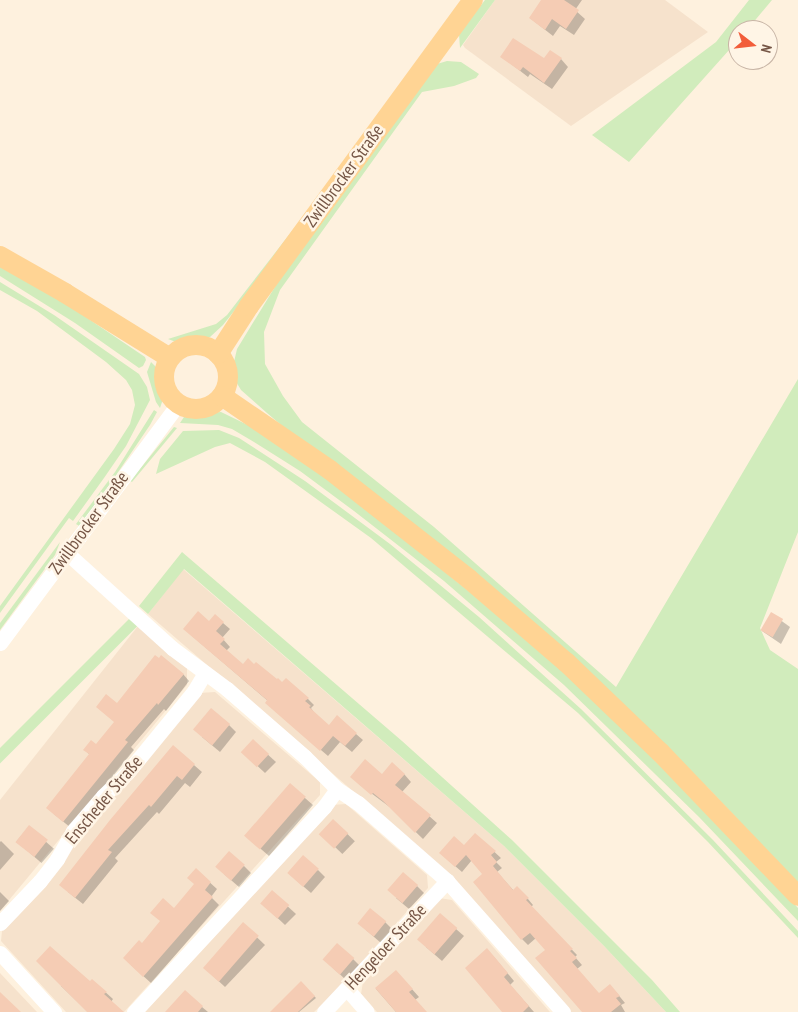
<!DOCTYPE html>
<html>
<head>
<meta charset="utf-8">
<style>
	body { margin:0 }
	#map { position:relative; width:798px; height:1012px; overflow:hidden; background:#fef1de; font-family:"PT Sans Narrow",sans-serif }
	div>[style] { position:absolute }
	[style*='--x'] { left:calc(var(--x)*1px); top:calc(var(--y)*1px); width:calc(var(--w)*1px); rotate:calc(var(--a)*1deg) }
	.residential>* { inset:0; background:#f6e2cc }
	.green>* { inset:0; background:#d1ecbc; transform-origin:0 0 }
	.shadow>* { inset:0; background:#0003; transform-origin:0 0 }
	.building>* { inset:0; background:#f5ccb4; transform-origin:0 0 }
	.minor>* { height:15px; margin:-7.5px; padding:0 7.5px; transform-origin:7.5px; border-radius:7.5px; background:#fff }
	.major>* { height:20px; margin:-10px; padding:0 10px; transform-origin:10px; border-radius:10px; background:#ffd494 }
	.major>.ring { margin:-10px; padding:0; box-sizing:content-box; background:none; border:20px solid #ffd494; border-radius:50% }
	span { translate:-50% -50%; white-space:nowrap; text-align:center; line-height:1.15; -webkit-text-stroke:5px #fff5e6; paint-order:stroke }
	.street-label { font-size:18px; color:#755545 }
	.north { position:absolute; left:728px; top:20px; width:50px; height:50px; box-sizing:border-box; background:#fff5e6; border:1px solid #c8b5a6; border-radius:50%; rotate:106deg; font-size:14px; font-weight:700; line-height:20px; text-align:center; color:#755545 }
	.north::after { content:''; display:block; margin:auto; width:18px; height:22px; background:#f25d3a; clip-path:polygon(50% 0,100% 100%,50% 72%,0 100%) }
</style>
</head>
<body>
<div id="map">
	<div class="residential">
		<i style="clip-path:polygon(495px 0,665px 0,708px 32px,571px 126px,465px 48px,463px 45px)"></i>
		<i style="clip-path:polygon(183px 569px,504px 846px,604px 946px,666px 1012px,570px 1012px,391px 824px,148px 614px)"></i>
		<i style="clip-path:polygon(138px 626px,187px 665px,187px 685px,0 911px,0 800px)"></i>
		<i style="clip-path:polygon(215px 692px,320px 782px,320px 795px,124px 1012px,66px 1012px,1px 941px,2px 931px,43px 884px,199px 693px)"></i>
		<i style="clip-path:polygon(346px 804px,427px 875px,428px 888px,333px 994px,314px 1012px,144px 1012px,332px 805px)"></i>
		<i style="clip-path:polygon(439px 898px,452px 900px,550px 1012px,377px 1012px,361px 994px,363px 982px)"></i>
		<i style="clip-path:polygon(0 973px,37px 1012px,0 1012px)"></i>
	</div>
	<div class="green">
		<i style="clip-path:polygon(485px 0,495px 0,460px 48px,459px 34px)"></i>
		<i style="clip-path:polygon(749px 0,772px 0,747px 30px,738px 30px,738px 40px,629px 162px,592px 135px,716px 42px)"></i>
		<i style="clip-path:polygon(447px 61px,461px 62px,479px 74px,476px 78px,454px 86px,422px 92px,280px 290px,264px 332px,265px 364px,283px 396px,302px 422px,434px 527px,616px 687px,798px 379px,798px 532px,760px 628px,770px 650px,798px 669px,798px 883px,708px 788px,267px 413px,241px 390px,235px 380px,234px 362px,237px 349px,284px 272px,437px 64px)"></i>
		<i style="clip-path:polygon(326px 187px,254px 286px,223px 325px,210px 337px,176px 342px,168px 339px,216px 324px,227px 315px)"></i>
		<i style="clip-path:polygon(0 264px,65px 303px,145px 357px,146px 360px,143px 366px,139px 368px,75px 323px,0 276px)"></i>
		<i style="clip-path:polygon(0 282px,54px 315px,139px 374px,147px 387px,150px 400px,126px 446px,104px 478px,73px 521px,69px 518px,0 613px,0 606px,114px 449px,130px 424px,135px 405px,132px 390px,126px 380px,106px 362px,37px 311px,0 290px)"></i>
		<i style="clip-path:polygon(151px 362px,158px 369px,161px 376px,164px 396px,160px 408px,156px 402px,147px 372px)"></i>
		<i style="clip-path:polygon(154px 410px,157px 412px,150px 425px,81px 527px,76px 524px,115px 472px)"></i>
		<i style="clip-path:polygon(221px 412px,256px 429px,321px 472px,544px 652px,726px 830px,798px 908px,798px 921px,699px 817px,564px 685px,444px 581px,354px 511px,300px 471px,254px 442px,232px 429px,218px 425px,180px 423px,184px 417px,194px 414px)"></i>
		<i style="clip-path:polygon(174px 427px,177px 428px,132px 482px,130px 481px)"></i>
		<i style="clip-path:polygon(219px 430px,239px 438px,305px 481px,390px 544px,479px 617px,581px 709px,713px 840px,798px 931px,798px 938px,708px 842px,578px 713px,371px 538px,265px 462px,230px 443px,215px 447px,156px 474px,160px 459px,183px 431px)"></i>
		<i style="clip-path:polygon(60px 542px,55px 555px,0 630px,0 623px)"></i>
		<i style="clip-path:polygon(182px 552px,402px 741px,512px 840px,652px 980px,680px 1012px,666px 1012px,604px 946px,504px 846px,184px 569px,148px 614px,139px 606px)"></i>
		<i style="left:130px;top:618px;width:11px;height:208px;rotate:45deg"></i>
	</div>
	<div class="shadow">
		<i style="clip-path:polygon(543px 0,582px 0,575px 10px,585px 19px,574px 35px,560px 26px,553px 36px,530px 18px)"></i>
		<i style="clip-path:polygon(502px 57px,561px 59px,568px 67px,552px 89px,530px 74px,528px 77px)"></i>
		<i style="clip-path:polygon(772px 614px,790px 627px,781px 644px,762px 631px)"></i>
		<i style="clip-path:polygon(210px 623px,223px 623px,230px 629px,222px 638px,230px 647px,226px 651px,243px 666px,277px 681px,308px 699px,314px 705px,311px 708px,315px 714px,329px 727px,356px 734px,363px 740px,352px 752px,340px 742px,328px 756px,273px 709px,268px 701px,191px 635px)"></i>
		<i style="clip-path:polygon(183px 674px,189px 681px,166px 711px,164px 709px,131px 747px,134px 750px,71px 828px,54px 814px,90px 755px,85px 750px,96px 746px,115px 723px,118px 705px)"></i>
		<i style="clip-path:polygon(229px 725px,236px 732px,220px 752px,202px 737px)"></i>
		<i style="clip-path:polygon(253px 741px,276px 762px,265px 773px,250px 759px)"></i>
		<i style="clip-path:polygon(173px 747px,202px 772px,190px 787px,185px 783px,159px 814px,157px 812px,115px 858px,118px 861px,83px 904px,68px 892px)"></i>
		<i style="clip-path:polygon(404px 774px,411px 782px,402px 792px,437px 823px,423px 839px,391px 808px,359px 784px,382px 775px)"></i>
		<i style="clip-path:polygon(290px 785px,313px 805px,269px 856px,254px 843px)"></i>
		<i style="left:334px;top:821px;width:29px;height:18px;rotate:44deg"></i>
		<i style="left:29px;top:827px;width:33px;height:19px;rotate:41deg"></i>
		<i style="clip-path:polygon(475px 834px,501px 858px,496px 862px,502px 868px,497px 872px,514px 891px,523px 893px,533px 905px,531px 907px,577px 955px,575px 957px,582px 965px,577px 969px,546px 950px,536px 938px,528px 945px,522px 939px,484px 874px,472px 860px,462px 872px,447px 859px,464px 847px)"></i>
		<i style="clip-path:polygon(1px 841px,14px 854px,0 870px,0 842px)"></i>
		<i style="clip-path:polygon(244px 866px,251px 873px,239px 887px,224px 874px)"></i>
		<i style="clip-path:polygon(196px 870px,217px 889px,211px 897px,219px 905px,151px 983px,131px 965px,142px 945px,196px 885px)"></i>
		<i style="clip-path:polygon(318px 870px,325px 877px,311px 893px,296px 880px)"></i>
		<i style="clip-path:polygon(417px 886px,424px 893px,409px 909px,396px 898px)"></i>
		<i style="clip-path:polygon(0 892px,9px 901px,0 911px)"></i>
		<i style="clip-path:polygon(272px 892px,296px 914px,285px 925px,269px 910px)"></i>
		<i style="clip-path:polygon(440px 915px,464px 936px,442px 961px,426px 947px)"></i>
		<i style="clip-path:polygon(385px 922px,392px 929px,381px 943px,366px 930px)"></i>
		<i style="clip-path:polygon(243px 924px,265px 945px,225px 987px,211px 974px)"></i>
		<i style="clip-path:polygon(494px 957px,514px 981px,510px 985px,534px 1012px,505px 1012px)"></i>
		<i style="clip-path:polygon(353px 959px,360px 966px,347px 981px,331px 966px)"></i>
		<i style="clip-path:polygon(403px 979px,419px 997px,415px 1000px,426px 1012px,396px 1012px,376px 989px)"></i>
		<i style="clip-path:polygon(92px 980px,113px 999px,111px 1002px,122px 1012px,88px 1012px,61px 986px,63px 984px,90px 983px)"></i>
		<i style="clip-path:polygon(301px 983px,316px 998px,299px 1012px,272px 1012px)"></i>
		<i style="clip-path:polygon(616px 992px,625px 1003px,621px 1005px,625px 1012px,584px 1012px,599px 994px)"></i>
		<i style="clip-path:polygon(202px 1007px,208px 1012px,176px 1012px)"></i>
	</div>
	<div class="building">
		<i style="clip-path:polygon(541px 0,564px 0,579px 10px,566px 29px,552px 19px,545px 30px,529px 18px)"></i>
		<i style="clip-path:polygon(513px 38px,544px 58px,550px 50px,562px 58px,544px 83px,523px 67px,520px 71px,500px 57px)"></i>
		<i style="clip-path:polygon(198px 611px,209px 621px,215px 614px,224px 622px,216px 631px,225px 639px,220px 644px,243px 664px,248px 658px,254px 664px,256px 662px,277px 679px,278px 678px,282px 682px,286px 678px,309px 698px,305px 701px,311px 706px,309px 707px,329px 725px,337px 715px,357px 733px,345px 746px,333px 736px,320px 751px,265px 703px,267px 700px,183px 629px)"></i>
		<i style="left:771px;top:612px;width:14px;height:21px;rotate:30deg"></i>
		<i style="clip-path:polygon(155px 655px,159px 658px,161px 655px,184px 674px,158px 705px,157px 703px,125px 740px,128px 742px,63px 822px,46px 808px,89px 754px,83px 750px,91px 740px,96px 744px,114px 722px,96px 707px,106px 694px,117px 703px)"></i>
		<i style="left:211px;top:708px;width:25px;height:28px;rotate:40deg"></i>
		<i style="left:253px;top:739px;width:22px;height:18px;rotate:43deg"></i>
		<i style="clip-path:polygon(173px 745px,195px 764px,182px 780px,177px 776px,151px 807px,149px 805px,108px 850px,112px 852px,75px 898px,59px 885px,110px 820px)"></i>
		<i style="clip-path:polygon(365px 759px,382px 774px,392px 762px,405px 774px,395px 785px,431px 815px,415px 833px,383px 801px,373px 793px,371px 795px,350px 777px)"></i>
		<i style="left:290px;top:783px;width:21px;height:70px;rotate:41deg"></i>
		<i style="left:333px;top:819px;width:21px;height:21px;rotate:43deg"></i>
		<i style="left:29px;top:825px;width:24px;height:22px;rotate:38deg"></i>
		<i style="clip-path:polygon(475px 833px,496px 851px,491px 855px,497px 862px,493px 866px,513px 890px,517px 886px,529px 898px,526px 900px,573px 949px,570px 951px,577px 958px,572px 962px,599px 993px,610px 984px,620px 996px,616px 998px,621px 1004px,611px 1012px,582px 1012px,535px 958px,545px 950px,530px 933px,521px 940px,473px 882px,482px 874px,466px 855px,455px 867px,439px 853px,454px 836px,464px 845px)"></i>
		<i style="left:229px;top:851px;width:21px;height:21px;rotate:41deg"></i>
		<i style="left:303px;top:855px;width:21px;height:24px;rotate:41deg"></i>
		<i style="clip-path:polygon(196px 868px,211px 882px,205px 890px,213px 897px,143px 977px,123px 958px,139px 940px,142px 943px,160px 921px,150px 913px,163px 898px,174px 908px,194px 884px,187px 878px)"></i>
		<i style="left:403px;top:872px;width:20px;height:24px;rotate:41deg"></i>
		<i style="left:272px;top:890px;width:23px;height:18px;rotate:41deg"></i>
		<i style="left:370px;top:908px;width:21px;height:20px;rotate:39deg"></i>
		<i style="left:440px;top:913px;width:23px;height:35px;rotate:41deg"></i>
		<i style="left:243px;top:922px;width:21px;height:61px;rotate:41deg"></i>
		<i style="left:337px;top:943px;width:23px;height:22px;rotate:41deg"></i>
		<i style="clip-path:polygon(50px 946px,90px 981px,92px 979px,107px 992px,104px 994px,124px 1012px,87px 1012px,36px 961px)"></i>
		<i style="clip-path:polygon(487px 948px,508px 973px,504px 977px,529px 1006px,523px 1012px,502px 1012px,465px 968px)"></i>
		<i style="clip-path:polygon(396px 970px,413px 989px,409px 992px,427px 1012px,396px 1012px,375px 988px)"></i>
		<i style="clip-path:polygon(301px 981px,315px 996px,298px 1012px,270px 1012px)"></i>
		<i style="clip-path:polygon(185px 990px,203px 1006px,198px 1012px,165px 1012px)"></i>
		<i style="clip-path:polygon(0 992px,21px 1012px,0 1012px)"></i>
	</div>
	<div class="minor">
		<i style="--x:67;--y:553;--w:142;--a:42.1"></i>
		<i style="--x:172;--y:648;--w:69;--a:36.7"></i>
		<i style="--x:227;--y:689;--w:103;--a:41.1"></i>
		<i style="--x:305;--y:757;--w:45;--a:45"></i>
		<i style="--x:337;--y:789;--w:25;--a:34"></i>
		<i style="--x:358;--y:803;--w:118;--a:41.2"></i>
		<i style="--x:447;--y:881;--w:175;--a:48.5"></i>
		<i style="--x:0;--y:643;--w:298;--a:-53.3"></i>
		<i style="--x:0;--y:923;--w:58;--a:-46.4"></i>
		<i style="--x:40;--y:881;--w:28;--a:-52"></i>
		<i style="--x:57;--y:859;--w:32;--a:-60"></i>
		<i style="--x:73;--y:831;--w:46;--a:-49.4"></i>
		<i style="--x:103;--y:796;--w:33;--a:-44"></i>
		<i style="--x:127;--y:773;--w:106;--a:-50.7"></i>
		<i style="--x:194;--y:691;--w:21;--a:-59"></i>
		<i style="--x:0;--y:953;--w:80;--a:47.5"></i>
		<i style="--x:347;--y:989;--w:30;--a:49"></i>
		<i style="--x:134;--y:1012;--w:280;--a:-47.2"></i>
		<i style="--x:324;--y:807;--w:22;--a:-54"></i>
		<i style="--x:324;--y:1012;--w:180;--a:-46.8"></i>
	</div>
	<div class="major">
		<i style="--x:0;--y:256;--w:75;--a:29.6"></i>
		<i style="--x:65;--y:293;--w:123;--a:31.8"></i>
		<i class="ring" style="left:164px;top:345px;width:44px;height:44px"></i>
		<i style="--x:218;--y:354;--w:57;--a:-57.1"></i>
		<i style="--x:249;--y:306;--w:379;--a:-53.8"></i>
		<i style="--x:222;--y:396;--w:131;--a:34.4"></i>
		<i style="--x:330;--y:470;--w:177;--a:38.1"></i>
		<i style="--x:469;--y:579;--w:128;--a:40.6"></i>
		<i style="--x:566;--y:662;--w:130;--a:43.8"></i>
		<i style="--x:660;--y:752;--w:199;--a:46.2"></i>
	</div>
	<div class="street-label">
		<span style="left:344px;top:176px;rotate:-54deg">Zwillbrocker Straße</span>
		<span style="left:89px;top:523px;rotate:-54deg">Zwillbrocker Straße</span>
		<span style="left:104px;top:800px;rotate:-50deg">Enscheder Straße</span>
		<span style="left:386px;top:947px;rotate:-47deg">Hengeloer Straße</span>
	</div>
	<div class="north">N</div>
</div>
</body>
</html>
